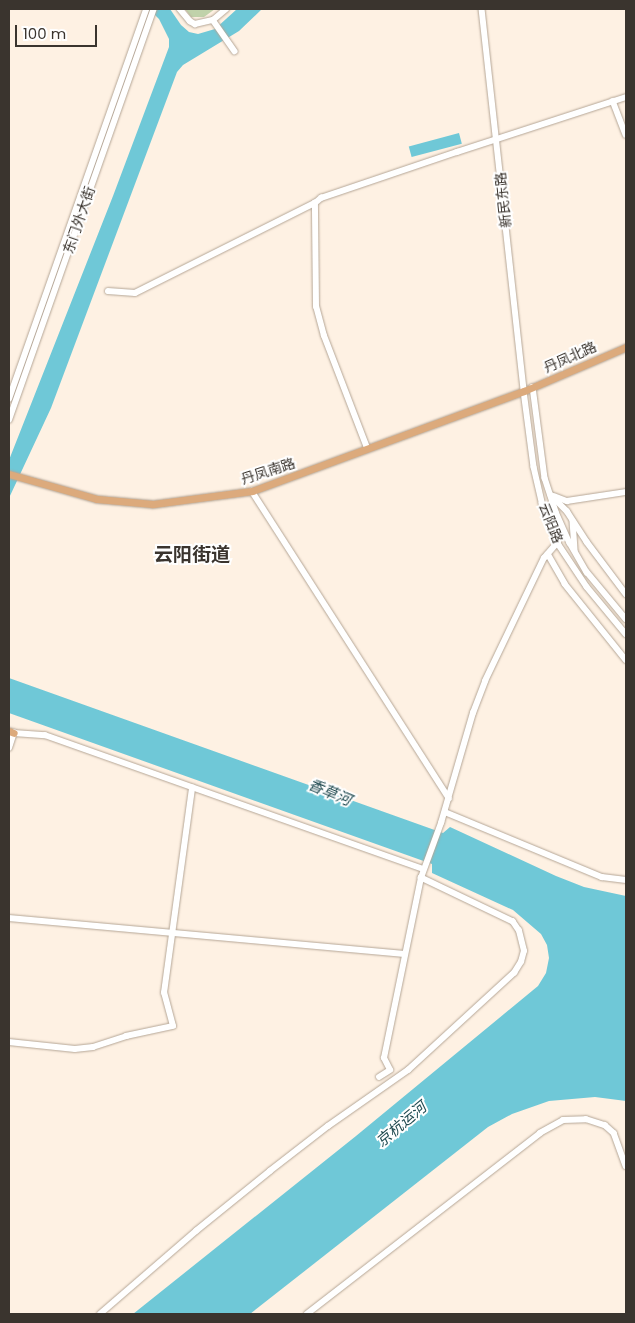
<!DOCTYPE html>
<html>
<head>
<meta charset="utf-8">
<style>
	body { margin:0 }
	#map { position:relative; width:635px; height:1323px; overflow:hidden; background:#fef1e3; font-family:Poppins,"Noto Sans SC",sans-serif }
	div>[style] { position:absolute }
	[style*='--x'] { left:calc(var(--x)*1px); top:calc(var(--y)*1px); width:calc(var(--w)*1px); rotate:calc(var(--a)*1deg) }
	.green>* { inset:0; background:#c0d2aa }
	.water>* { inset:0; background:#6fc8d7; transform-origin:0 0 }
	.roads { filter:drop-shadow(0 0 1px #b5a696) drop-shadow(0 0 1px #b5a696) }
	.minor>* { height:5.5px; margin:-2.75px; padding:0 2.75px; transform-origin:2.75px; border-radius:2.75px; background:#fff }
	.major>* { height:7px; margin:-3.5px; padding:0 3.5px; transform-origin:3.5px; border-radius:3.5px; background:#dcaa7c }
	span { translate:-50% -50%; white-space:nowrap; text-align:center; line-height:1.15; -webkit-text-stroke:4px #fff; paint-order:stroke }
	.street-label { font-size:14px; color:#3a342e }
	.water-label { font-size:15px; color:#214b51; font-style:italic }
	.district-label { font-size:19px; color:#3a342e; font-weight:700 }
	.frame { position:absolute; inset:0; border:10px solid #3a342e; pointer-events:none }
	.scale { position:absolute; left:15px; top:25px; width:82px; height:22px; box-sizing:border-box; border:2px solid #3a342e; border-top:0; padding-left:6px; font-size:15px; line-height:18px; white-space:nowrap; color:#3a342e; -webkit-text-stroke:4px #fff; paint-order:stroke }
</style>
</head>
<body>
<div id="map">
	<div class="green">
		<i style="clip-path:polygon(185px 9px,215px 9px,204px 17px,191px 17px)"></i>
	</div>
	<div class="water">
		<i style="clip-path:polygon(140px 9px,170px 9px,181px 25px,189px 32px,198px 34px,215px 29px,237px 9px,262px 9px,239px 31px,183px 65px,177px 72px,51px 408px,9px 498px,9px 460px,113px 196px,169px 47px,169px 39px,159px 19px,152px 12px)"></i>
		<i style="left:459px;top:133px;width:11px;height:52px;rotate:75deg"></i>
		<i style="clip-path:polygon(9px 678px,443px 833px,450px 827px,556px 876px,584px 887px,626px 896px,626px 1101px,595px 1097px,549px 1101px,512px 1114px,488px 1127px,250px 1314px,133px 1314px,356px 1136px,538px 986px,546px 973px,549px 958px,547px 945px,541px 934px,513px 910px,432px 873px,432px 864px,9px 713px)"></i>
	</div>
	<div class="roads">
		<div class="minor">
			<i style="--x:180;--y:9;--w:16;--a:50"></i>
			<i style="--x:190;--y:21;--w:6;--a:31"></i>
			<i style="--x:195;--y:24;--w:18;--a:-13"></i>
			<i style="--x:213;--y:20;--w:38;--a:55"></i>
			<i style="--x:482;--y:9;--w:384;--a:83.7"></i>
			<i style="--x:524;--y:391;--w:77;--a:82.5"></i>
			<i style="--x:534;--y:467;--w:37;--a:77"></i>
			<i style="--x:542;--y:503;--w:45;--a:68"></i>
			<i style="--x:559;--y:545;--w:50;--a:56.3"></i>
			<i style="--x:587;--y:587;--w:61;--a:50.3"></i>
			<i style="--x:213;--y:20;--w:17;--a:-40"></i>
			<i style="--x:613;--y:101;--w:36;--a:69"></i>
			<i style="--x:108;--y:291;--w:27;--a:4"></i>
			<i style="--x:135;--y:293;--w:201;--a:-26.6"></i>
			<i style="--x:533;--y:387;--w:92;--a:82.5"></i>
			<i style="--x:545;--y:478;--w:36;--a:72"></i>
			<i style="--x:556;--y:512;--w:34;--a:66"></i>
			<i style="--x:570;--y:543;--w:34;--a:60"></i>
			<i style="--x:587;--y:572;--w:61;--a:50.3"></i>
			<i style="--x:9;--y:399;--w:413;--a:-70.6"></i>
			<i style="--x:9;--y:420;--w:436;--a:-70.6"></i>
			<i style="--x:367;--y:448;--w:120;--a:-111"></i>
			<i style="--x:324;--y:336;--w:30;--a:-105"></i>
			<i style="--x:316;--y:307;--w:104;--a:-90.6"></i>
			<i style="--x:315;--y:203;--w:8;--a:-40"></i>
			<i style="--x:321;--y:198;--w:144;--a:-18.7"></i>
			<i style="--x:457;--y:152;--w:178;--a:-18"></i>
			<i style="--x:252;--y:491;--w:365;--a:57.3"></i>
			<i style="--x:551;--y:495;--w:23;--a:45"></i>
			<i style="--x:567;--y:511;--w:37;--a:57"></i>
			<i style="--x:587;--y:542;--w:65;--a:53.1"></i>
			<i style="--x:554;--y:496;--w:14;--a:21"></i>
			<i style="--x:567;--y:501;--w:60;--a:-8.7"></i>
			<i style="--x:573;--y:521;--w:29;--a:86"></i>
			<i style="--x:548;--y:554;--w:34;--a:60"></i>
			<i style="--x:565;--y:584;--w:97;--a:51.2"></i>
			<i style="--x:9;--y:748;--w:16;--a:-72"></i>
			<i style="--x:14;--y:733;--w:31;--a:4"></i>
			<i style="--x:45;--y:735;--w:401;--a:19.5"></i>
			<i style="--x:445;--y:812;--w:170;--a:22.5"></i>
			<i style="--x:602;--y:877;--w:24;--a:7"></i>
			<i style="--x:9;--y:918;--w:397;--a:5.2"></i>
			<i style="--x:9;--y:1042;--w:66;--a:6.1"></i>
			<i style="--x:75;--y:1049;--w:18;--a:-6"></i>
			<i style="--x:93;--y:1047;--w:35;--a:-18"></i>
			<i style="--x:126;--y:1036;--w:48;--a:-12"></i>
			<i style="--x:173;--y:1026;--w:34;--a:-105"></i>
			<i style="--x:164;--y:993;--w:207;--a:-82.2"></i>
			<i style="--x:379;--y:1077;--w:13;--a:-32"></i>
			<i style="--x:390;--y:1070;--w:13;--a:-117"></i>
			<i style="--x:384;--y:1058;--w:184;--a:-78.4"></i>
			<i style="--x:421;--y:878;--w:59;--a:-70"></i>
			<i style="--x:441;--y:823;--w:115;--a:-73.8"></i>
			<i style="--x:473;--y:713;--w:34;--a:-69"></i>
			<i style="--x:485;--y:681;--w:136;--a:-64.4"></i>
			<i style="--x:544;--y:558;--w:21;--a:-49"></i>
			<i style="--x:100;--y:1314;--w:127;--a:-40.8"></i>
			<i style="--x:196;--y:1231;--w:95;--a:-39"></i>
			<i style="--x:270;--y:1171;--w:73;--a:-37.8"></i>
			<i style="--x:328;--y:1126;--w:98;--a:-35"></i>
			<i style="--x:408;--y:1070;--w:144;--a:-42.5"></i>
			<i style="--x:514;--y:973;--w:13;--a:-58"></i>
			<i style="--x:521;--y:962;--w:11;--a:-75"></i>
			<i style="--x:524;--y:951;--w:21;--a:-104"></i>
			<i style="--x:519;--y:931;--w:11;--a:-124"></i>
			<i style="--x:513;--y:922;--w:102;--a:-154.4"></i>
			<i style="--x:307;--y:1314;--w:295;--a:-37.8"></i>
			<i style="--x:540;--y:1133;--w:26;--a:-29"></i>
			<i style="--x:563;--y:1120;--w:23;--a:-2"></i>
			<i style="--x:586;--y:1119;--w:20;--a:18"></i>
			<i style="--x:605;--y:1125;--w:12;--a:42"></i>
			<i style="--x:614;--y:1133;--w:35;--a:70"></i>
		</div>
		<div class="major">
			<i style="--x:9;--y:474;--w:91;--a:15.9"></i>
			<i style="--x:97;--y:499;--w:56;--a:5.1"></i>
			<i style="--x:153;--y:504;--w:100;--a:-7.5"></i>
			<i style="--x:252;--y:491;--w:290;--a:-20.2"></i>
			<i style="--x:524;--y:391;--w:111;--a:-23.3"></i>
			<i style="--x:9;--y:731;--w:5;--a:22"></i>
		</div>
	</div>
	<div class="street-label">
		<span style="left:503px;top:200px;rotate:-96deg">新民东路</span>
		<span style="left:79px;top:220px;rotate:-71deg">东门外大街</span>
		<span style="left:570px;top:357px;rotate:-24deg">丹凤北路</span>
		<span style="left:268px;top:471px;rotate:-18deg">丹凤南路</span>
		<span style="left:551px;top:523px;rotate:68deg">云阳路</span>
	</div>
	<div class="water-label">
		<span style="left:330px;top:792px;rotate:23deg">香草河</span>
		<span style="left:401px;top:1124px;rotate:-40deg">京杭运河</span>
	</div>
	<div class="district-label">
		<span style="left:192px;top:555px">云阳街道</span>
	</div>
	<div class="frame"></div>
	<div class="scale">100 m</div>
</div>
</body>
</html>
